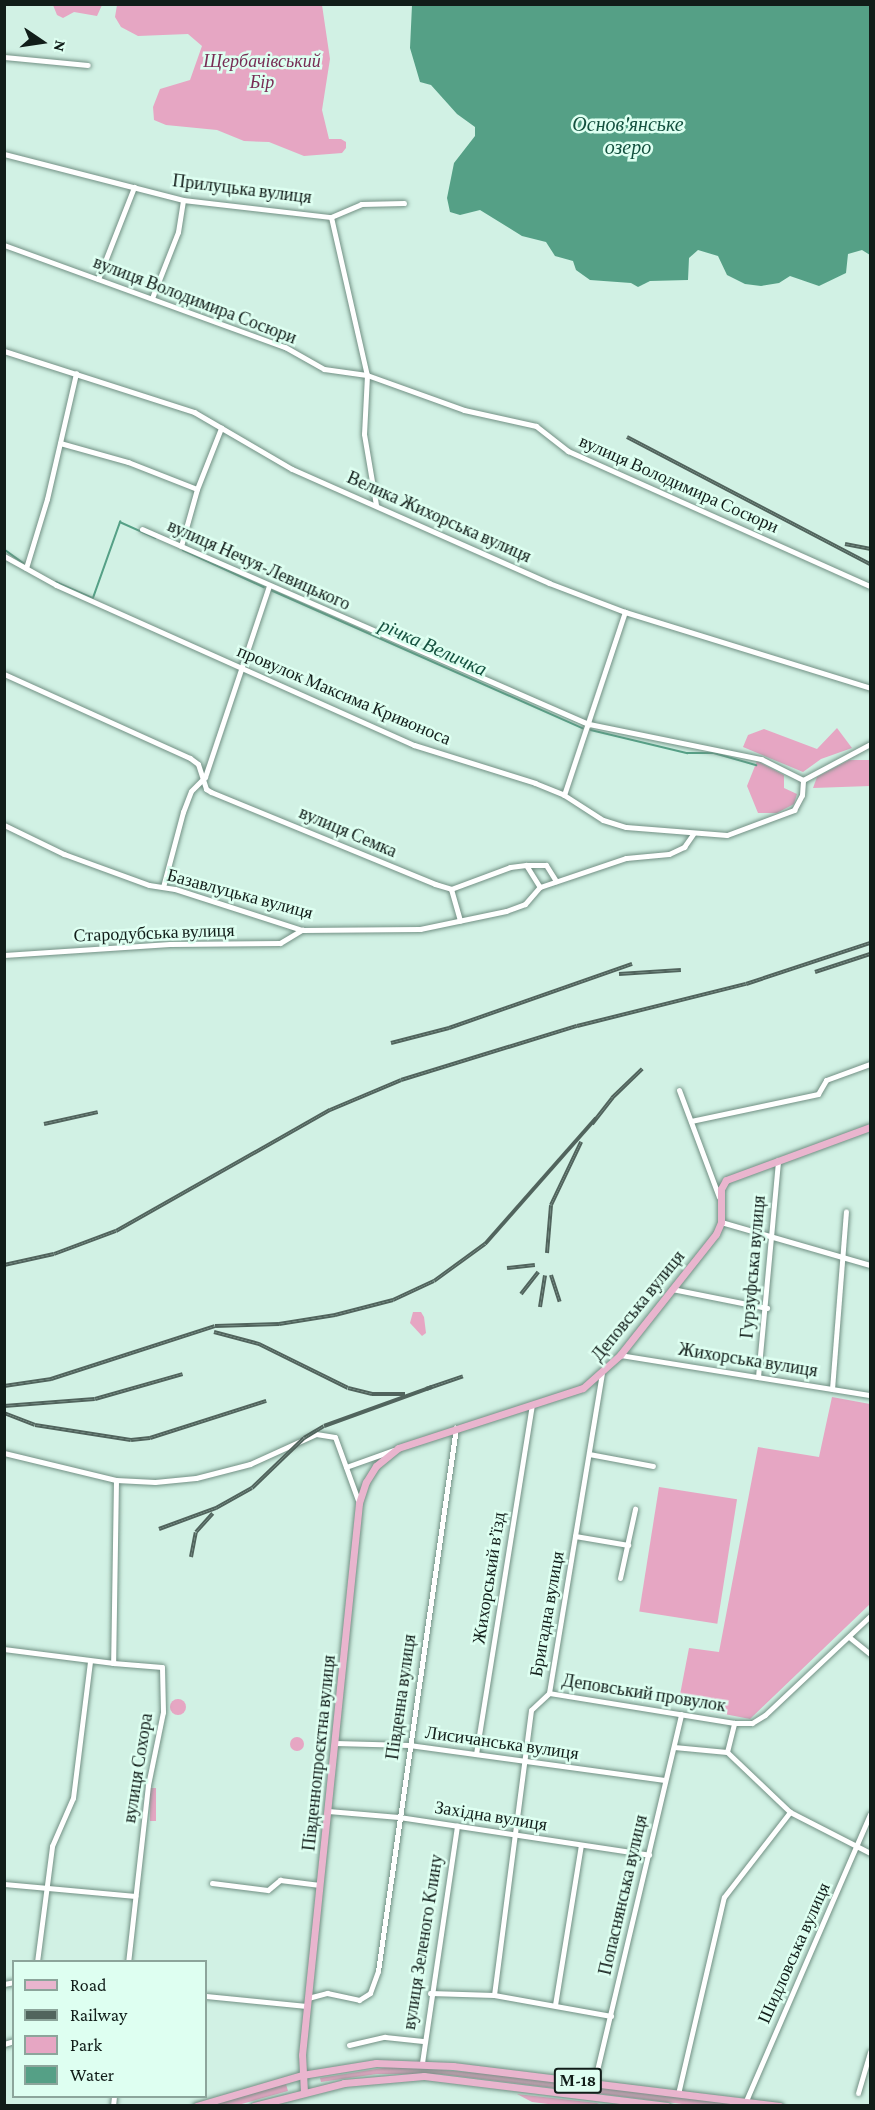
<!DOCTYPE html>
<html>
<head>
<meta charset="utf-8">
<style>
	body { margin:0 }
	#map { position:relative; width:875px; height:2110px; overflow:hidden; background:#d1f1e4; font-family:"Crimson Pro",serif }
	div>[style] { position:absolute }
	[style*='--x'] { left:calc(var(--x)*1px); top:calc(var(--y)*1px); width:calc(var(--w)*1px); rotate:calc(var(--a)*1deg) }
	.green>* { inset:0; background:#e6a6c3; transform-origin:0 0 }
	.round { border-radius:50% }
	.water>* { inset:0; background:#55a086 }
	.stream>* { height:1.5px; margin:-0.75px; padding:0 0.75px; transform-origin:0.75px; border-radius:0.75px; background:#55a086 }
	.roads { filter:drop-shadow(0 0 2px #729084) drop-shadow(0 0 2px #729084) }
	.minor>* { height:5px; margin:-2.5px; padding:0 2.5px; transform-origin:2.5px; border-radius:2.5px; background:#fff }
	.major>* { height:7px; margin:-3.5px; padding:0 3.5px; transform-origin:3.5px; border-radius:3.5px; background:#e9b5ce }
	.rail>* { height:4px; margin-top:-2px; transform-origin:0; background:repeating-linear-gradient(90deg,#defff1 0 4.5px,#51645d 0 9px); box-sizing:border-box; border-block:2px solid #51645d }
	span { translate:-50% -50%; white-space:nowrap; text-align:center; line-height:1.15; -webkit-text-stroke:5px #defff1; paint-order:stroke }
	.shield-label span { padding:2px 4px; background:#defff1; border:2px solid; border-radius:4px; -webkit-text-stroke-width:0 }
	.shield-label { font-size:16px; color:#111d19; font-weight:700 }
	.park-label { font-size:18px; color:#782d55; font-style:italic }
	.street-label { font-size:18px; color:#111d19 }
	.water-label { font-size:20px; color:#14513f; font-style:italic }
	.frame { position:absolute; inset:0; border:6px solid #111d19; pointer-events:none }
	.legend { position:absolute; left:12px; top:1960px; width:195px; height:138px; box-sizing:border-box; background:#defff1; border:2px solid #8ca59b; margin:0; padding:8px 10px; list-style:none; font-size:18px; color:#111d19 }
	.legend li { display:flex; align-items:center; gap:12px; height:30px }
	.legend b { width:30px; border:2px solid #8ca59b }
	.north { position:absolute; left:12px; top:12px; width:60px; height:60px; -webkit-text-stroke:4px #defff1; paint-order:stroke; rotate:103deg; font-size:16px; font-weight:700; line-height:24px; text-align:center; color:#111d19 }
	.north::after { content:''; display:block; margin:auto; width:21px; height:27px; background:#111d19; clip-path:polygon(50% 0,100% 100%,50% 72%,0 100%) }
</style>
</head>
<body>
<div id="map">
	<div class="green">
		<i style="clip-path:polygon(53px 5px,53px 4px,102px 5px,97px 16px,74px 12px,63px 18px,57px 15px)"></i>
		<i style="clip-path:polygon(117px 5px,322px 5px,330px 59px,322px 110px,329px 139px,341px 139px,346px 142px,346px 148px,342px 153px,304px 156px,269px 142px,244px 141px,217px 130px,166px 125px,154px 120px,153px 107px,160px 89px,190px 80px,202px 46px,188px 34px,138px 36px,121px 27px,115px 17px)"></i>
		<i style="clip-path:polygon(837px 728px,852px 748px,821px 759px,803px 772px,743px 747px,748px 735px,764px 729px,817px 749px)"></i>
		<i style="clip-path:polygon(849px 760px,870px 760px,870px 786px,813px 788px,817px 777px)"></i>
		<i style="clip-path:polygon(757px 761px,784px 775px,784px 788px,797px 794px,794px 804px,777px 813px,758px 813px,747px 786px)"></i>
		<i style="clip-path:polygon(413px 1312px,421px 1312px,424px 1317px,426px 1333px,422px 1336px,410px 1323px)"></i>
		<i style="clip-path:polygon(832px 1397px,870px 1404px,870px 1604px,750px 1719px,678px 1705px,689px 1648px,719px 1652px,758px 1447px,819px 1457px)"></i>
		<i style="left:659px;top:1487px;width:79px;height:126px;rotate:9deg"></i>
		<i class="round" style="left:170px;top:1699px;width:16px;height:16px"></i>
		<i class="round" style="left:290px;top:1737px;width:14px;height:14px"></i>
		<i style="left:150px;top:1788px;width:6px;height:33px"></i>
		<i style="clip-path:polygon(395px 2066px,513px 2076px,749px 2105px,690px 2105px,441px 2074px,377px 2074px,321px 2082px,320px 2078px)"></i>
		<i style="clip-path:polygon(286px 2084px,288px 2091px,238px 2105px,211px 2105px)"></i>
		<i style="clip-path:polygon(517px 2094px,597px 2103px,601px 2105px,556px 2105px,532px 2102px)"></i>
	</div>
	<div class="water">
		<i style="clip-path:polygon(412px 5px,870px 5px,870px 255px,862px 250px,848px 254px,846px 273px,819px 286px,790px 276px,779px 283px,761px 286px,745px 284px,727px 275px,718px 256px,698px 250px,689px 258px,688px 280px,650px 281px,638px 287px,631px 283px,590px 280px,576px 270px,573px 261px,555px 256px,546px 242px,522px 236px,480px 210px,460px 215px,450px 212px,447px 198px,454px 163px,475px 136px,475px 127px,457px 114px,431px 85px,420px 82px,410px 48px)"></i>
	</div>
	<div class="stream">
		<i style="--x:4;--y:549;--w:24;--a:36"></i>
		<i style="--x:183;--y:550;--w:89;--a:24.6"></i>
		<i style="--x:56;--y:582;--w:40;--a:23.4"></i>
		<i style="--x:93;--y:598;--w:81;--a:-70.4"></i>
		<i style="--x:120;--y:522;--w:39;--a:24"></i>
		<i style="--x:271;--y:590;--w:341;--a:23.9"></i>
		<i style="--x:591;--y:730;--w:99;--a:13.5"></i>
		<i style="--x:687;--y:753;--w:27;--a:0"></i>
		<i style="--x:714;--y:753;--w:44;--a:15.9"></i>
	</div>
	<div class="roads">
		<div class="minor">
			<i style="--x:4;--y:57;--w:84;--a:5.4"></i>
			<i style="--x:4;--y:154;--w:185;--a:14.4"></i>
			<i style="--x:183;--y:200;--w:149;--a:6.6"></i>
			<i style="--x:331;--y:217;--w:162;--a:77.2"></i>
			<i style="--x:367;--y:375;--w:59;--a:92.9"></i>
			<i style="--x:364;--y:434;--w:72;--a:80.4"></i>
			<i style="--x:331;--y:217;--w:33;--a:-23"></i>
			<i style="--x:361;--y:204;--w:43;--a:-1.3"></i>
			<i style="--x:4;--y:245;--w:299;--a:20"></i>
			<i style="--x:285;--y:347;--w:45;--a:29.4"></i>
			<i style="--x:324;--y:369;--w:43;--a:7.9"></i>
			<i style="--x:367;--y:375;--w:103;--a:19.8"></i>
			<i style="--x:464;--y:410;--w:74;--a:12.5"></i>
			<i style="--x:536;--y:426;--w:41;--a:38"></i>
			<i style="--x:568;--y:451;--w:331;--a:24.1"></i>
			<i style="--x:98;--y:279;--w:99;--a:-68.6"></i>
			<i style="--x:152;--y:298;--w:71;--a:-68.5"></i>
			<i style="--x:178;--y:232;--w:32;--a:-81"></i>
			<i style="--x:4;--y:351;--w:200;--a:17.8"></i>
			<i style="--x:194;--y:412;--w:113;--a:30.2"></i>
			<i style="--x:292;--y:469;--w:281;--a:23.9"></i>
			<i style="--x:549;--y:583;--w:81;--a:20.9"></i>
			<i style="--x:625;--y:612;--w:257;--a:17.2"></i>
			<i style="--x:60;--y:443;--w:71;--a:15.6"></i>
			<i style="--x:128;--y:462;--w:74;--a:21.4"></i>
			<i style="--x:142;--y:529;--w:488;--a:23.6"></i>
			<i style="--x:589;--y:724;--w:176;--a:11.5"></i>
			<i style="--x:761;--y:759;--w:47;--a:26.6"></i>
			<i style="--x:181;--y:546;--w:59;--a:-74.3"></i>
			<i style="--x:197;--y:489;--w:66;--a:-68.5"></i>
			<i style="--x:4;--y:556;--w:60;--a:29.1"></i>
			<i style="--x:56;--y:585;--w:392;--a:24.1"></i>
			<i style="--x:414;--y:745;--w:127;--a:17.4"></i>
			<i style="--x:535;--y:783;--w:31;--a:22"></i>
			<i style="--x:564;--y:795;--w:46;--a:32.7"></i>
			<i style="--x:603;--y:820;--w:24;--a:17"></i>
			<i style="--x:626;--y:827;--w:101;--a:4.5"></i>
			<i style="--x:727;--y:835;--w:72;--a:-20.5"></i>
			<i style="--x:794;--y:810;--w:17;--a:-62"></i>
			<i style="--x:802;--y:795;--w:15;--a:-86"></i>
			<i style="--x:26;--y:568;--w:72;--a:-73.1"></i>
			<i style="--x:47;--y:499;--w:129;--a:-77"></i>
			<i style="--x:4;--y:674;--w:204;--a:24.3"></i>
			<i style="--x:190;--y:758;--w:10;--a:37"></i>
			<i style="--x:198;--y:764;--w:26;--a:72"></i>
			<i style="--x:206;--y:789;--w:6;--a:31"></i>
			<i style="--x:211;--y:792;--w:242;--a:22.3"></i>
			<i style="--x:435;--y:884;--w:17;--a:17"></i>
			<i style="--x:451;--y:889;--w:63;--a:-20.4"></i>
			<i style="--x:510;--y:867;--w:16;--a:-7"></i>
			<i style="--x:526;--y:865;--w:26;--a:58"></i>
			<i style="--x:803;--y:780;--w:76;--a:-28.2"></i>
			<i style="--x:564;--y:795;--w:193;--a:-71.6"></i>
			<i style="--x:4;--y:825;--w:67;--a:25.8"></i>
			<i style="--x:64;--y:854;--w:90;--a:20"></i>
			<i style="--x:149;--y:885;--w:26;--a:9"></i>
			<i style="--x:175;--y:889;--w:133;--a:17.9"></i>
			<i style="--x:302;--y:930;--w:118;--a:-0.5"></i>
			<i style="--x:420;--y:929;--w:88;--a:-11.8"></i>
			<i style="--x:506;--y:911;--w:20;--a:-20"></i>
			<i style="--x:525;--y:904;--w:23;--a:-49"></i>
			<i style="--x:540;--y:887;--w:91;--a:-18.6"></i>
			<i style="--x:626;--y:858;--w:43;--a:-5.3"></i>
			<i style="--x:669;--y:854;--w:17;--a:-25"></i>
			<i style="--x:684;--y:847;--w:16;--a:-55"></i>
			<i style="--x:526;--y:865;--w:20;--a:0"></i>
			<i style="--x:546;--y:865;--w:19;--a:58"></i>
			<i style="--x:163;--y:887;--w:78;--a:-75.1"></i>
			<i style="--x:183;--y:812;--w:22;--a:-69"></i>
			<i style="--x:191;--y:791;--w:20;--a:-45"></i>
			<i style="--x:205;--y:777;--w:201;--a:-71.5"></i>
			<i style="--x:451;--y:889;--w:33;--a:74"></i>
			<i style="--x:4;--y:955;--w:166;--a:-3.8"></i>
			<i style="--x:170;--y:944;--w:110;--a:-0.5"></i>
			<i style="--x:280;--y:943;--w:26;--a:-31"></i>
			<i style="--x:679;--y:1090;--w:114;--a:69.5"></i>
			<i style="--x:691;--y:1121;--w:130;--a:-12"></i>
			<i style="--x:818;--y:1094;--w:16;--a:-60"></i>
			<i style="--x:826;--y:1080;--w:47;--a:-20"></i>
			<i style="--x:721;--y:1222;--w:155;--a:16.1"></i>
			<i style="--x:672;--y:1289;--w:97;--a:11.3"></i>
			<i style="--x:620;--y:1355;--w:253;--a:9.1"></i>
			<i style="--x:758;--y:1377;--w:218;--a:-84.7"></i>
			<i style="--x:832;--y:1389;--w:178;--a:-85.5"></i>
			<i style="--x:4;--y:1453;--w:115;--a:13.6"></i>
			<i style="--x:116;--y:1480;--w:39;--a:3"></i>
			<i style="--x:155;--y:1482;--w:41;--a:-5.6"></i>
			<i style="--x:196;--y:1478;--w:56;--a:-14.5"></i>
			<i style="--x:250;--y:1464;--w:72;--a:-24.4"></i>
			<i style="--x:316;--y:1434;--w:19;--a:9"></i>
			<i style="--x:335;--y:1437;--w:70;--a:70"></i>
			<i style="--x:589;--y:1454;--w:65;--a:10.6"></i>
			<i style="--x:346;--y:1467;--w:51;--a:-19.5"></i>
			<i style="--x:116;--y:1480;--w:183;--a:90.9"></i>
			<i style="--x:113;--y:1663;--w:49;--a:4.7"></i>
			<i style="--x:162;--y:1667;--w:45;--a:88.7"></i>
			<i style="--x:163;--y:1712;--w:75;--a:101.6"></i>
			<i style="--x:148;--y:1785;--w:178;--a:96.4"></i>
			<i style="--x:575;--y:1536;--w:54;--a:9.6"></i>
			<i style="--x:620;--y:1578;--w:71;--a:-77.7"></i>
			<i style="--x:849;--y:1637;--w:27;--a:39"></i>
			<i style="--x:4;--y:1649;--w:110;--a:7.3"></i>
			<i style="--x:549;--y:1693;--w:187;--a:9.2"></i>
			<i style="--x:335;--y:1743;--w:74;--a:1.5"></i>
			<i style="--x:409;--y:1745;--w:258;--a:7.8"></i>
			<i style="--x:674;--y:1747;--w:53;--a:5.4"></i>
			<i style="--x:727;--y:1752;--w:87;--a:43.6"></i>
			<i style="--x:790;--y:1812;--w:90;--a:27.1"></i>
			<i style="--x:727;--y:1752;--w:30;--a:-76"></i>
			<i style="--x:734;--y:1723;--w:18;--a:0"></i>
			<i style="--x:752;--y:1723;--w:15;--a:-32"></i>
			<i style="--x:765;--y:1715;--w:144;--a:-43.3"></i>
			<i style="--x:476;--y:1754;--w:352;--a:-80.9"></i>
			<i style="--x:328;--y:1811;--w:71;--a:4.8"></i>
			<i style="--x:399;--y:1817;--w:253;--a:8.6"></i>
			<i style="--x:212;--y:1883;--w:56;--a:7.1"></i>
			<i style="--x:268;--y:1890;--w:16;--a:-40"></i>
			<i style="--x:280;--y:1880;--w:40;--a:7.1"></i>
			<i style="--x:4;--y:1884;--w:132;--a:5.2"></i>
			<i style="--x:37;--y:1962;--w:117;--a:-82.6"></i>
			<i style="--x:52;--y:1846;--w:52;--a:-66.4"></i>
			<i style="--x:73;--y:1798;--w:138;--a:-82.9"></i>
			<i style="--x:4;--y:1984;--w:10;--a:-11"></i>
			<i style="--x:430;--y:1993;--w:64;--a:1.8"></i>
			<i style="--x:494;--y:1995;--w:119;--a:10.2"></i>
			<i style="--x:494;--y:1995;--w:287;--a:-82.6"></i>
			<i style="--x:531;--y:1710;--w:25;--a:-43"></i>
			<i style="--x:549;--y:1693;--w:323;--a:-80.6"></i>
			<i style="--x:206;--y:1996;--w:101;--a:5.7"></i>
			<i style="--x:308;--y:1998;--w:20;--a:-15"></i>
			<i style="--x:327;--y:1993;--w:33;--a:12"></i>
			<i style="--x:359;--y:2000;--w:13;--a:-32"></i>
			<i style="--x:370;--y:1993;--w:23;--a:-70"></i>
			<i style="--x:378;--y:1971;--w:549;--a:-81.83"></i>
			<i style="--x:555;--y:2005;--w:162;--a:-80.8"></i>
			<i style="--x:4;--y:2044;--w:10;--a:-17"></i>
			<i style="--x:349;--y:2045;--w:37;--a:-13"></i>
			<i style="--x:385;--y:2037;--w:38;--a:6"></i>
			<i style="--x:422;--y:2063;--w:240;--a:-81.6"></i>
			<i style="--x:594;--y:2083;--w:379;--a:-76.7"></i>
			<i style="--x:858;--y:2093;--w:43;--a:-73.7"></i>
			<i style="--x:678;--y:2094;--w:202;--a:-76.9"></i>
			<i style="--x:724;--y:1897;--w:108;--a:-52.2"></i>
			<i style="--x:745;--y:2103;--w:315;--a:-66.6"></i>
			<i style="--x:113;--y:2106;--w:10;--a:-84"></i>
		</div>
		<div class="major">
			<i style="--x:304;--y:2092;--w:37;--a:-93"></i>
			<i style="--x:302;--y:2055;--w:555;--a:-84.1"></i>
			<i style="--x:359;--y:1503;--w:22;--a:-72"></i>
			<i style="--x:366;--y:1482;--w:19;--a:-58"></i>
			<i style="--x:376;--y:1466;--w:28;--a:-39"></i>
			<i style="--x:398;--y:1448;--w:194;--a:-18"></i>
			<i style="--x:583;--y:1388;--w:50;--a:-41.7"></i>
			<i style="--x:620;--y:1355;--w:154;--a:-51.6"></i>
			<i style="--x:716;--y:1234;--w:13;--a:-67"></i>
			<i style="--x:721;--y:1222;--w:33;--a:-90"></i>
			<i style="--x:721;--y:1189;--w:10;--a:-61"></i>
			<i style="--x:726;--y:1180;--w:153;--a:-20.2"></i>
			<i style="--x:196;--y:2106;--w:110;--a:-16.3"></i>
			<i style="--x:302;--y:2075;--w:75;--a:-9.2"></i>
			<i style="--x:376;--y:2063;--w:77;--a:2.2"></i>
			<i style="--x:453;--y:2066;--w:329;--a:7"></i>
			<i style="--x:254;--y:2106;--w:93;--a:-14.3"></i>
			<i style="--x:344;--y:2083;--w:80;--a:-5"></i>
			<i style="--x:424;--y:2076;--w:245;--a:7"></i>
		</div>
	</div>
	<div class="rail">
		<i style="--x:627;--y:437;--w:274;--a:27.6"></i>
		<i style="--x:845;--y:544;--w:25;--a:11"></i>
		<i style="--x:815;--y:972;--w:58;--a:-18.1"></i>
		<i style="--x:619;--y:974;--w:62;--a:-3.7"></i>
		<i style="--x:391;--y:1043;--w:60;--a:-14.5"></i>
		<i style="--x:449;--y:1028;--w:194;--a:-19.3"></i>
		<i style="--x:44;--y:1124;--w:55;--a:-12.5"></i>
		<i style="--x:592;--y:1124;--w:33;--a:-52"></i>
		<i style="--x:612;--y:1098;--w:42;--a:-44"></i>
		<i style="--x:547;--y:1253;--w:48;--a:-85.2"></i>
		<i style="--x:551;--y:1205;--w:70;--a:-64.5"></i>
		<i style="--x:4;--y:1265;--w:51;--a:-12.4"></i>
		<i style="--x:54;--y:1254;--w:66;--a:-20.4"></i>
		<i style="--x:116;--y:1231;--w:246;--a:-29.5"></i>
		<i style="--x:330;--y:1110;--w:77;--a:-22.9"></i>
		<i style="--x:401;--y:1080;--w:184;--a:-17.1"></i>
		<i style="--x:577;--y:1026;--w:174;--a:-14"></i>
		<i style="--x:746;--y:984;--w:131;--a:-18.3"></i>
		<i style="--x:507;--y:1268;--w:28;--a:-6"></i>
		<i style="--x:551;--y:1275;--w:28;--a:72"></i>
		<i style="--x:521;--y:1294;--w:28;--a:-52"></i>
		<i style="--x:540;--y:1307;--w:32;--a:-81"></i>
		<i style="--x:214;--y:1332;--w:47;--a:14.9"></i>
		<i style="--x:259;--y:1344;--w:99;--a:26.3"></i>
		<i style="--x:348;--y:1388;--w:25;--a:14"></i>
		<i style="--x:372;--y:1394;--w:33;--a:0"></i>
		<i style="--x:4;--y:1386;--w:48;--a:-8.5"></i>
		<i style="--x:51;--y:1379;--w:172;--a:-17.9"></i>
		<i style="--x:215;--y:1326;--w:64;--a:-1.8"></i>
		<i style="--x:279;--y:1324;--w:57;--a:-9.1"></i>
		<i style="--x:335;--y:1315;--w:60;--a:-14.5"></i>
		<i style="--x:393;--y:1300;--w:45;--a:-24.9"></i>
		<i style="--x:434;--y:1281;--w:63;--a:-36"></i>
		<i style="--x:485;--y:1244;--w:168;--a:-48.6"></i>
		<i style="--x:426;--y:1389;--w:39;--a:-19"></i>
		<i style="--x:4;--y:1406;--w:91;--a:-4.4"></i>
		<i style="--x:95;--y:1399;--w:91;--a:-15.9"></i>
		<i style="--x:4;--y:1413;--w:33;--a:21"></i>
		<i style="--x:35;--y:1425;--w:97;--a:8.9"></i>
		<i style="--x:131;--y:1440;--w:19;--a:-6"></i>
		<i style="--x:150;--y:1438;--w:122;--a:-17.7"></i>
		<i style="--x:159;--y:1529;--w:61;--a:-20.2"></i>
		<i style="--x:216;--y:1508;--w:41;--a:-29.1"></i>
		<i style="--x:252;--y:1488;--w:72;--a:-43.9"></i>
		<i style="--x:304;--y:1438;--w:23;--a:-31"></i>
		<i style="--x:324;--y:1426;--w:115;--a:-19.9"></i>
		<i style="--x:191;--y:1557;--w:25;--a:-79"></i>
		<i style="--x:196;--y:1532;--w:25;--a:-48"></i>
	</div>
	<div class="shield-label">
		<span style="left:578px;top:2081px">М-18</span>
	</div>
	<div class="park-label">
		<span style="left:262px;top:72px">Щербачівський<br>Бір</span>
	</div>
	<div class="street-label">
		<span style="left:242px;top:189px;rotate:7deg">Прилуцька вулиця</span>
		<span style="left:195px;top:300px;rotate:21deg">вулиця Володимира Сосюри</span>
		<span style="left:679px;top:484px;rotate:24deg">вулиця Володимира Сосюри</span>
		<span style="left:439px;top:517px;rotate:24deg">Велика Жихорська вулиця</span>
		<span style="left:259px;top:565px;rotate:24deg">вулиця Нечуя-Левицького</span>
		<span style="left:344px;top:695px;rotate:23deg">провулок Максима Кривоноса</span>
		<span style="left:348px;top:832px;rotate:23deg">вулиця Семка</span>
		<span style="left:240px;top:894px;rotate:15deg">Базавлуцька вулиця</span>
		<span style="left:154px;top:933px;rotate:-2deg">Стародубська вулиця</span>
		<span style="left:753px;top:1267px;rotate:-85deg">Гурзуфська вулиця</span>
		<span style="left:638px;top:1306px;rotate:-51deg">Деповська вулиця</span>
		<span style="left:748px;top:1360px;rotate:9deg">Жихорська вулиця</span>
		<span style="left:489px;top:1578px;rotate:-81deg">Жихорський в’їзд</span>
		<span style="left:547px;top:1614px;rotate:-80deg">Бригадна вулиця</span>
		<span style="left:644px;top:1693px;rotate:9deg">Деповський провулок</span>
		<span style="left:401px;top:1697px;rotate:-82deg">Південна вулиця</span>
		<span style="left:502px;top:1743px;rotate:8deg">Лисичанська вулиця</span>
		<span style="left:319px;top:1753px;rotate:-84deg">Південнопроєктна вулиця</span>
		<span style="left:138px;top:1768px;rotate:-81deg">вулиця Сохора</span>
		<span style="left:491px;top:1816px;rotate:9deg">Західна вулиця</span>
		<span style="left:623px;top:1895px;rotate:-77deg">Попаснянська вулиця</span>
		<span style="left:423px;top:1942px;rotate:-81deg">вулиця Зеленого Клину</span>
		<span style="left:794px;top:1953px;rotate:-66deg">Шидловська вулиця</span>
	</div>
	<div class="water-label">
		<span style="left:628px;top:136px">Основ'янське<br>озеро</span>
		<span style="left:433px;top:647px;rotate:24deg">річка Величка</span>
	</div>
	<div class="frame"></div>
	<ul class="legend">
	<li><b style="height:8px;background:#e9b5ce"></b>Road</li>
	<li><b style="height:8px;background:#51645d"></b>Railway</li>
	<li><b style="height:16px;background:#e6a6c3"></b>Park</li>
	<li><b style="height:16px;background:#55a086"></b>Water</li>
	</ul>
	<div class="north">N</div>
</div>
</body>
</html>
